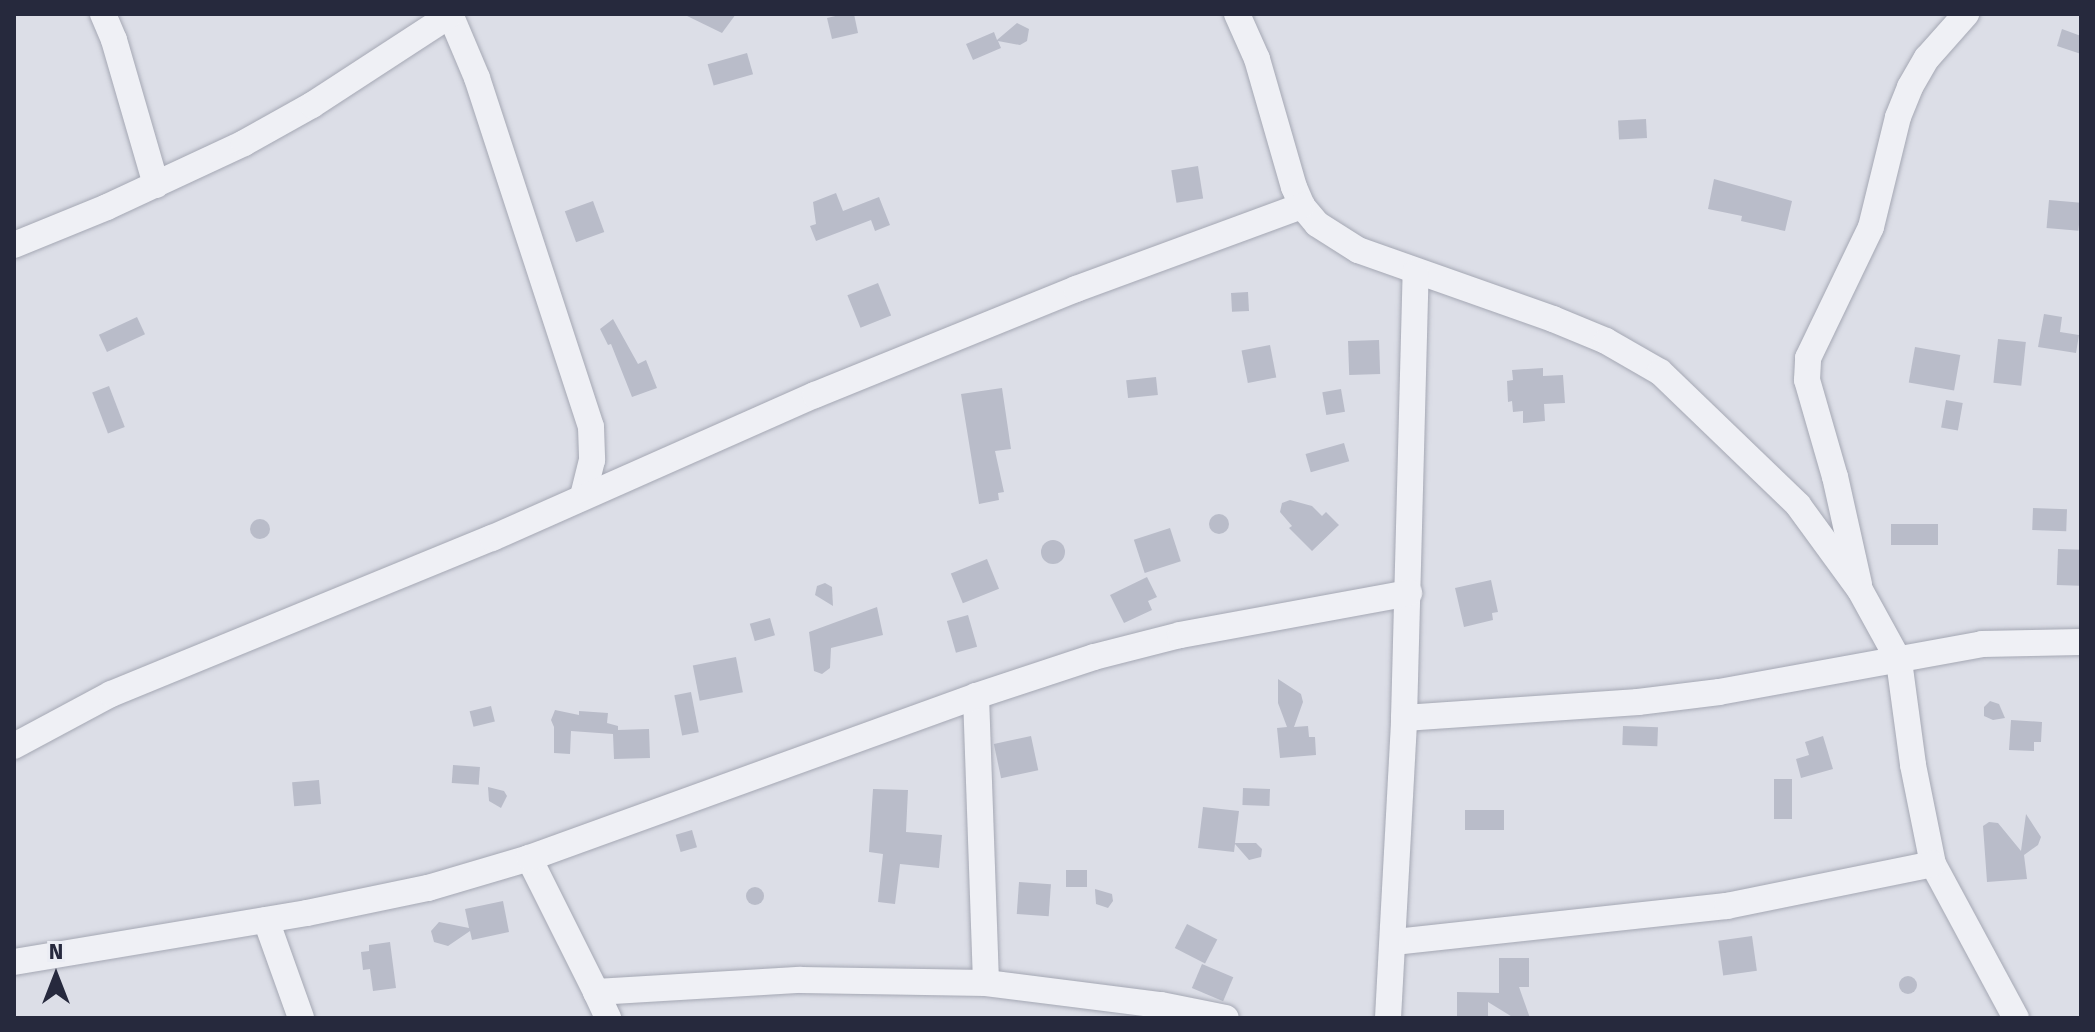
<!DOCTYPE html>
<html>
<head>
<meta charset="utf-8">
<style>
	body { margin:0 }
	#map { position:relative; width:2095px; height:1032px; overflow:hidden; background:#dcdee7; font-family:"Fira Sans",sans-serif }
	div>[style] { position:absolute }
	[style*='--x'] { left:calc(var(--x)*1px); top:calc(var(--y)*1px); width:calc(var(--w)*1px); rotate:calc(var(--a)*1deg) }
	.building>* { inset:0; background:#b9bcc9; transform-origin:0 0 }
	.round { border-radius:50% }
	.roads { filter:drop-shadow(0 0 2px #a5a8b4) drop-shadow(0 0 2px #a5a8b4) }
	.minor>* { height:26px; margin:-13px; padding:0 13px; transform-origin:13px; border-radius:13px; background:#eff0f5 }
	span { translate:-50% -50%; white-space:nowrap; text-align:center; line-height:1.15; -webkit-text-stroke:8px #ebedf4; paint-order:stroke }
	.frame { position:absolute; inset:0; border:16px solid #26293d; pointer-events:none }
	.north { position:absolute; left:16px; top:936px; width:80px; height:80px; -webkit-text-stroke:6px #ebedf4; paint-order:stroke; rotate:0deg; font-size:22px; font-weight:700; line-height:32px; text-align:center; color:#26293d }
	.north::after { content:''; display:block; margin:auto; width:28px; height:36px; background:#26293d; clip-path:polygon(50% 0,100% 100%,50% 72%,0 100%) }
</style>
</head>
<body>
<div id="map">
	<div class="building">
		<i style="clip-path:polygon(683px 14px,736px 14px,722px 33px)"></i>
		<i style="clip-path:polygon(844px 14px,854px 14px,858px 33px,832px 39px,827px 18px)"></i>
		<i style="clip-path:polygon(1017px 23px,1029px 29px,1027px 41px,1020px 45px,998px 41px,1001px 48px,973px 60px,966px 44px,994px 32px,997px 40px)"></i>
		<i style="clip-path:polygon(2062px 29px,2081px 36px,2081px 54px,2057px 46px)"></i>
		<i style="left:747px;top:53px;width:22px;height:41px;rotate:74deg"></i>
		<i style="left:1646px;top:119px;width:19px;height:28px;rotate:87deg"></i>
		<i style="left:1198px;top:166px;width:33px;height:27px;rotate:81deg"></i>
		<i style="clip-path:polygon(1714px 179px,1792px 201px,1785px 231px,1741px 221px,1742px 216px,1708px 209px)"></i>
		<i style="clip-path:polygon(836px 193px,843px 211px,879px 197px,890px 225px,875px 231px,871px 220px,816px 241px,810px 226px,816px 224px,813px 202px)"></i>
		<i style="left:2049px;top:200px;width:32px;height:28px;rotate:5deg"></i>
		<i style="left:593px;top:201px;width:33px;height:30px;rotate:70deg"></i>
		<i style="left:878px;top:283px;width:35px;height:33px;rotate:68deg"></i>
		<i style="left:1248px;top:292px;width:19px;height:17px;rotate:87deg"></i>
		<i style="clip-path:polygon(2044px 314px,2062px 317px,2060px 332px,2079px 335px,2076px 353px,2038px 347px)"></i>
		<i style="left:137px;top:317px;width:19px;height:42px;rotate:65deg"></i>
		<i style="clip-path:polygon(613px 319px,638px 364px,646px 360px,657px 388px,632px 397px,611px 344px,608px 345px,600px 329px)"></i>
		<i style="left:1998px;top:339px;width:28px;height:44px;rotate:6deg"></i>
		<i style="left:1379px;top:340px;width:34px;height:31px;rotate:88deg"></i>
		<i style="left:1270px;top:345px;width:33px;height:29px;rotate:79deg"></i>
		<i style="left:1915px;top:347px;width:46px;height:36px;rotate:10deg"></i>
		<i style="clip-path:polygon(1543px 368px,1543px 376px,1563px 375px,1565px 403px,1544px 404px,1545px 421px,1523px 423px,1523px 411px,1513px 412px,1512px 401px,1508px 402px,1507px 381px,1513px 380px,1512px 370px)"></i>
		<i style="left:1156px;top:377px;width:18px;height:30px;rotate:84deg"></i>
		<i style="left:109px;top:386px;width:44px;height:18px;rotate:69deg"></i>
		<i style="clip-path:polygon(1002px 388px,1011px 449px,995px 451px,1004px 492px,998px 493px,999px 500px,979px 504px,961px 394px)"></i>
		<i style="left:1341px;top:389px;width:23px;height:19px;rotate:80deg"></i>
		<i style="left:1946px;top:400px;width:17px;height:28px;rotate:10deg"></i>
		<i style="left:1344px;top:443px;width:19px;height:40px;rotate:74deg"></i>
		<i style="clip-path:polygon(1290px 500px,1312px 506px,1322px 516px,1326px 512px,1339px 525px,1312px 551px,1289px 528px,1292px 526px,1280px 512px,1282px 503px)"></i>
		<i style="left:2033px;top:508px;width:34px;height:22px;rotate:2deg"></i>
		<i class="round" style="left:1209px;top:514px;width:20px;height:20px"></i>
		<i class="round" style="left:250px;top:519px;width:20px;height:20px"></i>
		<i style="left:1891px;top:524px;width:47px;height:21px"></i>
		<i style="left:1170px;top:528px;width:35px;height:38px;rotate:72deg"></i>
		<i class="round" style="left:1041px;top:540px;width:24px;height:24px"></i>
		<i style="left:2058px;top:549px;width:23px;height:36px;rotate:2deg"></i>
		<i style="left:987px;top:559px;width:32px;height:39px;rotate:68deg"></i>
		<i style="clip-path:polygon(1147px 577px,1157px 597px,1148px 601px,1152px 610px,1124px 623px,1110px 595px)"></i>
		<i style="clip-path:polygon(1491px 580px,1498px 612px,1492px 613px,1493px 620px,1464px 627px,1455px 588px)"></i>
		<i style="clip-path:polygon(825px 583px,832px 587px,833px 606px,815px 595px,817px 586px)"></i>
		<i style="clip-path:polygon(877px 607px,883px 635px,831px 648px,830px 668px,822px 674px,814px 671px,809px 632px)"></i>
		<i style="left:968px;top:615px;width:33px;height:22px;rotate:74deg"></i>
		<i style="left:770px;top:618px;width:18px;height:21px;rotate:74deg"></i>
		<i style="left:736px;top:657px;width:36px;height:44px;rotate:79deg"></i>
		<i style="clip-path:polygon(1278px 679px,1301px 694px,1303px 702px,1294px 727px,1308px 726px,1309px 737px,1315px 737px,1316px 755px,1280px 758px,1277px 728px,1287px 727px,1278px 703px)"></i>
		<i style="left:691px;top:692px;width:41px;height:17px;rotate:79deg"></i>
		<i style="clip-path:polygon(1990px 701px,1999px 704px,2005px 718px,1993px 720px,1984px 716px,1984px 707px)"></i>
		<i style="left:491px;top:706px;width:16px;height:22px;rotate:76deg"></i>
		<i style="clip-path:polygon(555px 710px,579px 715px,579px 711px,608px 713px,607px 723px,618px 726px,618px 730px,649px 729px,650px 758px,614px 759px,613px 734px,571px 731px,570px 754px,554px 753px,554px 727px,551px 720px)"></i>
		<i style="clip-path:polygon(2011px 720px,2042px 722px,2041px 742px,2034px 742px,2034px 751px,2009px 750px)"></i>
		<i style="left:1623px;top:726px;width:35px;height:19px;rotate:2deg"></i>
		<i style="left:1031px;top:736px;width:35px;height:38px;rotate:78deg"></i>
		<i style="clip-path:polygon(1823px 736px,1833px 769px,1801px 778px,1796px 759px,1809px 755px,1805px 742px)"></i>
		<i style="left:453px;top:765px;width:27px;height:18px;rotate:4deg"></i>
		<i style="left:1774px;top:779px;width:18px;height:40px"></i>
		<i style="left:319px;top:780px;width:24px;height:27px;rotate:85deg"></i>
		<i style="clip-path:polygon(488px 787px,504px 791px,507px 796px,501px 808px,489px 801px)"></i>
		<i style="left:1243px;top:788px;width:27px;height:17px;rotate:2deg"></i>
		<i style="clip-path:polygon(873px 789px,908px 790px,906px 832px,942px 835px,939px 868px,900px 864px,895px 904px,878px 902px,883px 854px,869px 852px)"></i>
		<i style="clip-path:polygon(1203px 807px,1239px 811px,1235px 843px,1256px 843px,1262px 849px,1261px 857px,1249px 860px,1235px 844px,1234px 852px,1198px 848px)"></i>
		<i style="left:1465px;top:810px;width:39px;height:20px"></i>
		<i style="clip-path:polygon(2026px 814px,2041px 837px,2038px 845px,2024px 855px,2027px 879px,1987px 882px,1983px 826px,1989px 822px,1998px 823px,2021px 851px)"></i>
		<i style="left:692px;top:830px;width:18px;height:17px;rotate:74deg"></i>
		<i style="left:1066px;top:870px;width:21px;height:17px"></i>
		<i style="left:1019px;top:882px;width:32px;height:32px;rotate:4deg"></i>
		<i class="round" style="left:746px;top:887px;width:18px;height:18px"></i>
		<i style="clip-path:polygon(1095px 889px,1112px 894px,1113px 901px,1108px 908px,1096px 904px)"></i>
		<i style="clip-path:polygon(503px 901px,509px 932px,472px 940px,470px 931px,448px 946px,434px 942px,431px 931px,439px 922px,469px 928px,465px 909px)"></i>
		<i style="left:1187px;top:924px;width:34px;height:27px;rotate:27deg"></i>
		<i style="left:1752px;top:936px;width:35px;height:34px;rotate:82deg"></i>
		<i style="clip-path:polygon(390px 942px,396px 988px,373px 991px,370px 969px,363px 970px,361px 952px,369px 951px,369px 945px)"></i>
		<i style="clip-path:polygon(1499px 958px,1529px 958px,1529px 987px,1519px 987px,1530px 1018px,1514px 1018px,1488px 1002px,1488px 1018px,1457px 1018px,1457px 992px,1499px 993px)"></i>
		<i style="left:1202px;top:964px;width:34px;height:26px;rotate:23deg"></i>
		<i class="round" style="left:1899px;top:976px;width:18px;height:18px"></i>
	</div>
	<div class="roads">
		<div class="minor">
			<i style="--x:103;--y:14;--w:28;--a:67"></i>
			<i style="--x:114;--y:40;--w:151;--a:73.8"></i>
			<i style="--x:450;--y:14;--w:69;--a:67.1"></i>
			<i style="--x:477;--y:78;--w:367;--a:71.9"></i>
			<i style="--x:591;--y:427;--w:33;--a:88"></i>
			<i style="--x:592;--y:460;--w:36;--a:104"></i>
			<i style="--x:1237;--y:14;--w:49;--a:66"></i>
			<i style="--x:1257;--y:59;--w:133;--a:73.9"></i>
			<i style="--x:1294;--y:187;--w:21;--a:67"></i>
			<i style="--x:1302;--y:206;--w:23;--a:50"></i>
			<i style="--x:1317;--y:224;--w:49;--a:32.4"></i>
			<i style="--x:1358;--y:250;--w:207;--a:19.5"></i>
			<i style="--x:1553;--y:319;--w:57;--a:22.5"></i>
			<i style="--x:1606;--y:341;--w:62;--a:29.9"></i>
			<i style="--x:1660;--y:372;--w:192;--a:43.9"></i>
			<i style="--x:1798;--y:505;--w:105;--a:53.9"></i>
			<i style="--x:1860;--y:590;--w:81;--a:61.2"></i>
			<i style="--x:1899;--y:661;--w:105;--a:82.3"></i>
			<i style="--x:1913;--y:765;--w:101;--a:78.6"></i>
			<i style="--x:1933;--y:864;--w:175;--a:61.7"></i>
			<i style="--x:14;--y:245;--w:100;--a:-22.2"></i>
			<i style="--x:107;--y:207;--w:151;--a:-25"></i>
			<i style="--x:244;--y:143;--w:78;--a:-29.2"></i>
			<i style="--x:312;--y:105;--w:165;--a:-33.1"></i>
			<i style="--x:1859;--y:584;--w:110;--a:-102.6"></i>
			<i style="--x:1835;--y:477;--w:101;--a:-106.1"></i>
			<i style="--x:1807;--y:380;--w:22;--a:-87"></i>
			<i style="--x:1808;--y:358;--w:145;--a:-64.3"></i>
			<i style="--x:1871;--y:227;--w:113;--a:-76.2"></i>
			<i style="--x:1898;--y:117;--w:32;--a:-68"></i>
			<i style="--x:1910;--y:87;--w:34;--a:-60"></i>
			<i style="--x:1927;--y:58;--w:59;--a:-48.4"></i>
			<i style="--x:976;--y:696;--w:287;--a:88"></i>
			<i style="--x:1404;--y:718;--w:446;--a:-88.5"></i>
			<i style="--x:14;--y:746;--w:110;--a:-28.2"></i>
			<i style="--x:111;--y:694;--w:412;--a:-22.3"></i>
			<i style="--x:492;--y:538;--w:353;--a:-23.9"></i>
			<i style="--x:815;--y:395;--w:282;--a:-22.1"></i>
			<i style="--x:1076;--y:289;--w:241;--a:-20.2"></i>
			<i style="--x:529;--y:858;--w:150;--a:63.4"></i>
			<i style="--x:596;--y:992;--w:205;--a:-3.4"></i>
			<i style="--x:801;--y:980;--w:185;--a:0.9"></i>
			<i style="--x:986;--y:983;--w:176;--a:7.2"></i>
			<i style="--x:1161;--y:1005;--w:66;--a:11.3"></i>
			<i style="--x:266;--y:920;--w:104;--a:70.3"></i>
			<i style="--x:1395;--y:942;--w:334;--a:-6.2"></i>
			<i style="--x:1727;--y:906;--w:210;--a:-11.5"></i>
			<i style="--x:14;--y:962;--w:297;--a:-9.5"></i>
			<i style="--x:307;--y:913;--w:124;--a:-11.7"></i>
			<i style="--x:428;--y:888;--w:105;--a:-16.5"></i>
			<i style="--x:529;--y:858;--w:475;--a:-19.9"></i>
			<i style="--x:976;--y:696;--w:124;--a:-18.3"></i>
			<i style="--x:1094;--y:657;--w:89;--a:-14.3"></i>
			<i style="--x:1180;--y:635;--w:233;--a:-10.4"></i>
			<i style="--x:596;--y:992;--w:29;--a:65"></i>
			<i style="--x:1388;--y:1018;--w:300;--a:-86.9"></i>
			<i style="--x:1404;--y:718;--w:235;--a:-3.9"></i>
			<i style="--x:1638;--y:702;--w:82;--a:-7"></i>
			<i style="--x:1719;--y:692;--w:267;--a:-10.3"></i>
			<i style="--x:1982;--y:644;--w:99;--a:-1.2"></i>
		</div>
	</div>
	<div class="frame"></div>
	<div class="north">N</div>
</div>
</body>
</html>
